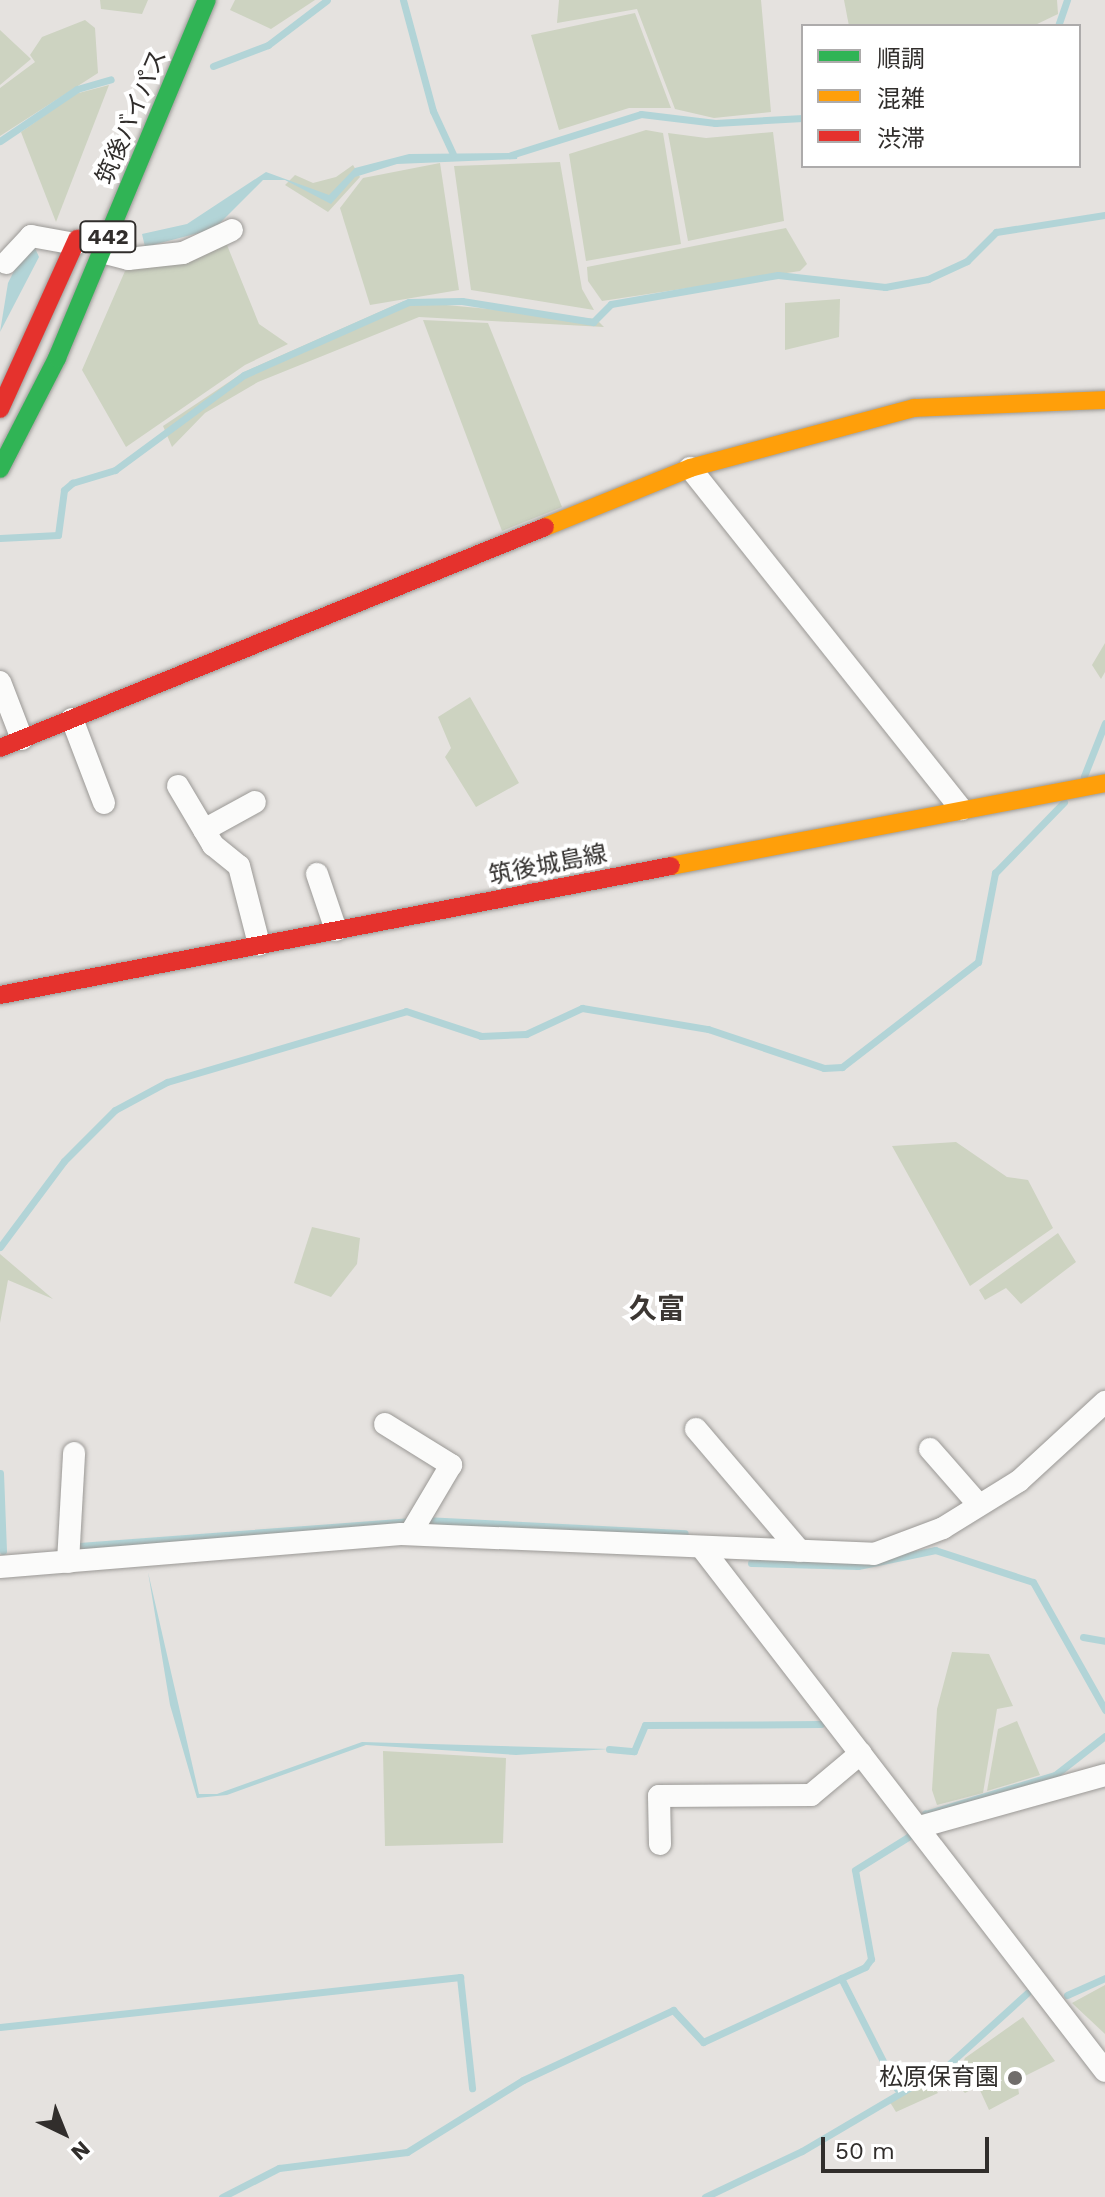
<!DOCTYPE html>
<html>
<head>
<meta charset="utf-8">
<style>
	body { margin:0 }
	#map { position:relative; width:1105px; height:2197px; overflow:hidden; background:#e5e2df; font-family:"Work Sans","Noto Sans JP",sans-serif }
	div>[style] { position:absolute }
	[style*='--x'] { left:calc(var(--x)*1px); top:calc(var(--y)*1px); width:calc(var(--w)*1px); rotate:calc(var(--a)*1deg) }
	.green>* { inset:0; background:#cdd3c1 }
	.water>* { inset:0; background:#b2d4d7 }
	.stream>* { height:7px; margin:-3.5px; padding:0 3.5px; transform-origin:3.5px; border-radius:3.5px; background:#b2d4d7 }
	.roads { filter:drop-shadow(0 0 2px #9b9996) drop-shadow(0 0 2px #9b9996) }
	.street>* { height:22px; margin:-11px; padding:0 11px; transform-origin:11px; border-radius:11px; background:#fbfbfa }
	.fast>* { height:18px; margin:-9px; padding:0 9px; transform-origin:9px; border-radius:9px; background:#30b455 }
	.slow>* { height:18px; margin:-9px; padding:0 9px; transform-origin:9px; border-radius:9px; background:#ff9f0a }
	.jam>* { height:18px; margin:-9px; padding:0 9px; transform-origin:9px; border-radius:9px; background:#e5322d }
	.dots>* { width:22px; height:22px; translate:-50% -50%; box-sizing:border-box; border:4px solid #fff; border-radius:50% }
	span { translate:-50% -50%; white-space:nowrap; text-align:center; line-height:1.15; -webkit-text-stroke:8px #fff; paint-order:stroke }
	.shield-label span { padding:2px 6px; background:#fff; border:2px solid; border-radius:6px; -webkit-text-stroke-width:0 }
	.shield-label { font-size:22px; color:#312e2c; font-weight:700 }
	.street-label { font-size:24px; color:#312e2c }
	.poi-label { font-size:24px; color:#312e2c }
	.right { translate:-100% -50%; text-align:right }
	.quarter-label { font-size:28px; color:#3c3733; font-weight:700 }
	.legend { position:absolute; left:801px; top:24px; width:280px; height:144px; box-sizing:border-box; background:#fff; border:2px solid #adabab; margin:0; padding:10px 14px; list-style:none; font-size:24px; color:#312e2c }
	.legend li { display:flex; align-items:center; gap:16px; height:40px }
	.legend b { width:40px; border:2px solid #adabab }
	.north { position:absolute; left:24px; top:2093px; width:80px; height:80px; -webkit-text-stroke:6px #fff; paint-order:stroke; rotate:137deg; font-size:22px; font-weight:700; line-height:32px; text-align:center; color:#312e2c }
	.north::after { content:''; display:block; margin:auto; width:28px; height:36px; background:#312e2c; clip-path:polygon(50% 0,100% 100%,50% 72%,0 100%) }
	.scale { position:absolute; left:821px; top:2137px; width:168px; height:36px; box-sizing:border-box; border:4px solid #312e2c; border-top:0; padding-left:10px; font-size:24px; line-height:28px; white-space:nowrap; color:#312e2c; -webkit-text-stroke:6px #fff; paint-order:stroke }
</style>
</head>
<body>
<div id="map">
	<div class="green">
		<i style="clip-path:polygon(100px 0,148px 0,142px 14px,101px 9px)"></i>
		<i style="clip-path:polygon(235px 0,315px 0,271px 29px,230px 10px)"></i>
		<i style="clip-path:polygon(559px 0,761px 0,771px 112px,714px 118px,675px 109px,637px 9px,557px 23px)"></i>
		<i style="clip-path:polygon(844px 0,1057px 0,1058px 14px,1033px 26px,849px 26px)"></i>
		<i style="clip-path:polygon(635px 13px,671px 108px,629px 108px,559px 130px,531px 35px)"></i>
		<i style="clip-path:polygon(85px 20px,95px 28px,98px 73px,0 136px,0 88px,35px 62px,30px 55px,42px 37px)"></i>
		<i style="clip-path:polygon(0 30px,31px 59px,0 85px)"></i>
		<i style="clip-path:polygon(109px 85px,56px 222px,21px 132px,75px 94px)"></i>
		<i style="clip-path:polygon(646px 130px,663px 133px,681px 244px,586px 261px,569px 154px)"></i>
		<i style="clip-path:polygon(773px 132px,784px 221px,688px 241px,668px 133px,706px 138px)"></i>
		<i style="clip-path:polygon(560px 162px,582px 289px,594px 310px,471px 290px,454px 166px)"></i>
		<i style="clip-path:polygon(440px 163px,459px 290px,370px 305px,340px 208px,363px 178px)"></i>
		<i style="clip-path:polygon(353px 165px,360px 177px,328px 212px,285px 185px,295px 175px,313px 183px,336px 177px)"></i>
		<i style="clip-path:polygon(786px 228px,807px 264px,800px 271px,602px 301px,588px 281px,587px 267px)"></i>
		<i style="clip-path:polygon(227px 245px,259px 324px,288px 344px,245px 365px,126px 447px,82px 370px,125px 271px)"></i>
		<i style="clip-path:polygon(840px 299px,839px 337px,785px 350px,785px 303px)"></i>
		<i style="clip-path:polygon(404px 301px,596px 319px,604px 327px,419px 317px,258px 382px,205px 413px,172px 447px,163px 426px,244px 372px)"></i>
		<i style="clip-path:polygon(423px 320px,488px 323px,562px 507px,502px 531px)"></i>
		<i style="clip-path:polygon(1105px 643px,1105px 672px,1101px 679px,1092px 665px)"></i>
		<i style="clip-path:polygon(470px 697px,519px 783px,476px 807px,445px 757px,451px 748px,438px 717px)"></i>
		<i style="clip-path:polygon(956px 1142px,1007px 1177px,1028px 1180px,1053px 1228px,970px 1286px,892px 1146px)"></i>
		<i style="clip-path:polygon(312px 1227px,360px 1238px,357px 1264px,331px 1297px,294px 1283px)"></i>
		<i style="clip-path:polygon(1058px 1233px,1076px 1262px,1021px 1304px,1006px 1288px,985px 1300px,979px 1290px)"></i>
		<i style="clip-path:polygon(0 1254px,53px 1299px,8px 1280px,0 1323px)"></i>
		<i style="clip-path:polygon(952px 1652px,989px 1654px,1013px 1706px,997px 1709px,983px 1793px,937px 1805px,932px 1790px,937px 1709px)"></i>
		<i style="clip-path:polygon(1017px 1721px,1040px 1775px,987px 1791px,998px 1729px)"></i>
		<i style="clip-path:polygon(383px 1751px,506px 1758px,503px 1843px,385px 1846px)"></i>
		<i style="clip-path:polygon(1105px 1985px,1105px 2034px,1072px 2003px)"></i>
		<i style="clip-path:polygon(1023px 2017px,1055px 2061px,1017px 2080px,1019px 2094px,989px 2110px,978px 2086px,965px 2093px,954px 2082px,965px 2058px)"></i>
		<i style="clip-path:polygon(927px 2078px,938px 2093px,896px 2112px,888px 2099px)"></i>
	</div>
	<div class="water">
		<i style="clip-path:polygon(518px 153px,517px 159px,397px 164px,355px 177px,331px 204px,285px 180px,263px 180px,214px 229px,145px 247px,142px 234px,187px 224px,266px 172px,329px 195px,355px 168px,409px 154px)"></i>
		<i style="clip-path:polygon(35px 248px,39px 257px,0 332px,8px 283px,22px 255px)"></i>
		<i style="clip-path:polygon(148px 1572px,199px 1794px,217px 1794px,362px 1742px,609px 1749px,516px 1755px,366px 1745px,227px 1795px,197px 1798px,170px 1705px)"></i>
	</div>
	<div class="stream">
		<i style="--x:403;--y:0;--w:115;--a:74.9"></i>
		<i style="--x:433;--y:111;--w:47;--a:65.1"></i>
		<i style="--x:1058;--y:26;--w:28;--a:-71"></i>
		<i style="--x:213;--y:66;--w:59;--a:-20.9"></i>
		<i style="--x:268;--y:45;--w:74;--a:-37.3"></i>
		<i style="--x:0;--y:141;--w:93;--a:-34"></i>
		<i style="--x:77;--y:89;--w:35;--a:-16"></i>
		<i style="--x:511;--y:155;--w:136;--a:-17.5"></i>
		<i style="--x:641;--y:114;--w:75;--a:6.9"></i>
		<i style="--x:715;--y:123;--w:88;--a:-3.3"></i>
		<i style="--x:0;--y:538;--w:58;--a:-3"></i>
		<i style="--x:58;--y:535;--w:45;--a:-82.4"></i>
		<i style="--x:64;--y:490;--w:11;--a:-41"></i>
		<i style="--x:72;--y:483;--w:45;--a:-16.8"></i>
		<i style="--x:115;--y:470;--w:160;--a:-36.4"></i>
		<i style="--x:244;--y:375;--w:180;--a:-23.9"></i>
		<i style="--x:409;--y:302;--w:53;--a:-1.1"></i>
		<i style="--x:462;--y:301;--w:133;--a:9.1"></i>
		<i style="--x:593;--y:322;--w:25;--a:-45"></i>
		<i style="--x:611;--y:304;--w:169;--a:-9.9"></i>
		<i style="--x:778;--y:275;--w:108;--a:6.4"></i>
		<i style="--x:885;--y:287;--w:44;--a:-10.5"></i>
		<i style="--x:928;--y:279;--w:43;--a:-24.8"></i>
		<i style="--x:967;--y:261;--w:41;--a:-45"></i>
		<i style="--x:996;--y:232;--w:110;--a:-8.9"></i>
		<i style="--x:1084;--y:776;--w:57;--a:-68.4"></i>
		<i style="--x:0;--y:1247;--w:107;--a:-53.3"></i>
		<i style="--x:64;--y:1161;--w:72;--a:-45"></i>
		<i style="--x:115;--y:1110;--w:59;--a:-28.3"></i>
		<i style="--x:167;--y:1082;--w:249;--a:-16.5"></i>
		<i style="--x:406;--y:1011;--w:79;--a:18.4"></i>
		<i style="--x:481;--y:1036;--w:45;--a:-2.5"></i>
		<i style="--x:526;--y:1034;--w:62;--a:-24.9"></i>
		<i style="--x:582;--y:1008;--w:128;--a:9.5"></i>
		<i style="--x:708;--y:1029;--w:122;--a:18.6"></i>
		<i style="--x:824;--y:1068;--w:18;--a:-3"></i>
		<i style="--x:842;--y:1067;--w:172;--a:-37.7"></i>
		<i style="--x:978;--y:962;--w:91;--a:-79.2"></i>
		<i style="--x:995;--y:873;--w:99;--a:-45.8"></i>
		<i style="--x:0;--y:1473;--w:78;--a:87.8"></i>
		<i style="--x:424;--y:1520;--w:261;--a:2.9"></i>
		<i style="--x:79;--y:1546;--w:334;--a:-4.3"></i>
		<i style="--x:751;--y:1563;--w:107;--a:1.6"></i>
		<i style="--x:858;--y:1566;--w:79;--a:-11.7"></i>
		<i style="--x:935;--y:1550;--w:103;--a:18.1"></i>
		<i style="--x:1033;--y:1582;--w:147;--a:60.6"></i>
		<i style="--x:1083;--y:1637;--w:22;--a:10"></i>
		<i style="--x:609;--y:1749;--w:25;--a:5"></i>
		<i style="--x:634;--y:1751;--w:28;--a:-67"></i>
		<i style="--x:645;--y:1725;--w:176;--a:-0.3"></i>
		<i style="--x:841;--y:1978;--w:124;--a:63.2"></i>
		<i style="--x:1067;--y:1995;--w:42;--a:-24.1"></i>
		<i style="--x:0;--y:2027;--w:463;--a:-6.2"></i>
		<i style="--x:460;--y:1977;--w:112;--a:83.8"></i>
		<i style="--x:222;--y:2197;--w:64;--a:-27"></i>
		<i style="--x:279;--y:2168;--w:129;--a:-7.1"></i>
		<i style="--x:407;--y:2152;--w:137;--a:-31.8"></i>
		<i style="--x:523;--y:2080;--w:166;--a:-25"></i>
		<i style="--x:673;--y:2010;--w:44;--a:46.8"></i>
		<i style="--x:703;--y:2042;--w:179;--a:-24.8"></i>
		<i style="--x:865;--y:1967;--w:10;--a:-53"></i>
		<i style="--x:871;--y:1959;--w:90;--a:-100.2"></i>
		<i style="--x:855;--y:1870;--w:62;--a:-31.9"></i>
		<i style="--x:908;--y:1837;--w:29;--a:-54"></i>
		<i style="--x:925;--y:1814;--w:136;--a:-16.7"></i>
		<i style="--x:1055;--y:1775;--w:63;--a:-38"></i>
		<i style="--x:705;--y:2197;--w:107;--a:-25.4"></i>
		<i style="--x:802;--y:2151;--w:169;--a:-30.5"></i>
		<i style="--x:948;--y:2065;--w:107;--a:-42.3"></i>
	</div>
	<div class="roads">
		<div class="street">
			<i style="--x:102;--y:252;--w:27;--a:15"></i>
			<i style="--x:128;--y:259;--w:55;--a:-6.2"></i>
			<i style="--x:183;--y:253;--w:54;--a:-25.1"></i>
			<i style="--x:6;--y:263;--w:37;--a:-47"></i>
			<i style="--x:31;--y:236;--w:45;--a:10.3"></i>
			<i style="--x:690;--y:468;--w:436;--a:51.5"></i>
			<i style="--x:0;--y:682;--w:61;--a:68.9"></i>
			<i style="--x:72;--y:719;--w:90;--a:69.1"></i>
			<i style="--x:178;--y:786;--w:69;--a:59.3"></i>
			<i style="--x:213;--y:845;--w:33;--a:39"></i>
			<i style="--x:239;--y:866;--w:81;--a:75.6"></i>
			<i style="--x:204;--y:830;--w:58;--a:-28.8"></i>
			<i style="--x:317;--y:874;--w:59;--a:71.3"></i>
			<i style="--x:385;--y:1424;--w:78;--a:31.8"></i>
			<i style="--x:451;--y:1465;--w:80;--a:120.7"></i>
			<i style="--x:696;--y:1429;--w:160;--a:49.6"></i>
			<i style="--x:930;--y:1449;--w:74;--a:48.8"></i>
			<i style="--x:702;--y:1548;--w:660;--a:52.38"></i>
			<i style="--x:68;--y:1562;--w:109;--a:-86.8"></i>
			<i style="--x:0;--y:1567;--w:402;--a:-4.7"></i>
			<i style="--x:401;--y:1534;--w:473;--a:2.4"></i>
			<i style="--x:874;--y:1554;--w:74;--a:-20.6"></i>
			<i style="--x:943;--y:1528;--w:89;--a:-31.7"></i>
			<i style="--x:1019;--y:1481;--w:117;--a:-42.6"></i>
			<i style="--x:919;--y:1827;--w:193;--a:-15.6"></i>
			<i style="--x:660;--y:1844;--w:48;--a:-91.2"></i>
			<i style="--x:659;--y:1796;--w:152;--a:-0.4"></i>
			<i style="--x:811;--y:1795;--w:65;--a:-40"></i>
		</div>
		<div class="fast">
			<i style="--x:0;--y:469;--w:125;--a:-62.8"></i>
			<i style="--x:57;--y:358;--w:388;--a:-67.3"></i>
		</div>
		<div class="slow">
			<i style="--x:545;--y:527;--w:157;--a:-22.1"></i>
			<i style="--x:690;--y:468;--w:232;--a:-15"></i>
			<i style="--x:914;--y:408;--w:191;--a:-2.4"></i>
			<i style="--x:671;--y:866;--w:442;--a:-10.8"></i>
		</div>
		<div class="jam">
			<i style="--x:0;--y:409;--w:187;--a:-65.6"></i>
			<i style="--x:0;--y:748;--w:588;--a:-22.07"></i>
			<i style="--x:0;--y:995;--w:683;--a:-10.88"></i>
		</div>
	</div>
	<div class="dots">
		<i style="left:1015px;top:2078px;background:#706d6b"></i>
	</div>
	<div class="shield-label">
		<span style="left:108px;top:237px">442</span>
	</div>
	<div class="street-label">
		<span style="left:132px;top:117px;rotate:-67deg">筑後バイパス</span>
		<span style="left:548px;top:865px;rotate:-11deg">筑後城島線</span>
	</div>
	<div class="poi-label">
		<span class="right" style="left:999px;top:2078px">松原保育園</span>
	</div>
	<div class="quarter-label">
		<span style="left:657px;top:1309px">久富</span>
	</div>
	<ul class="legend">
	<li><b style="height:10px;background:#30b455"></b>順調</li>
	<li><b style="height:10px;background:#ff9f0a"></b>混雑</li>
	<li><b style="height:10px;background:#e5322d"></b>渋滞</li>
	</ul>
	<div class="north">N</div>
	<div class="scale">50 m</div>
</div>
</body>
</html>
